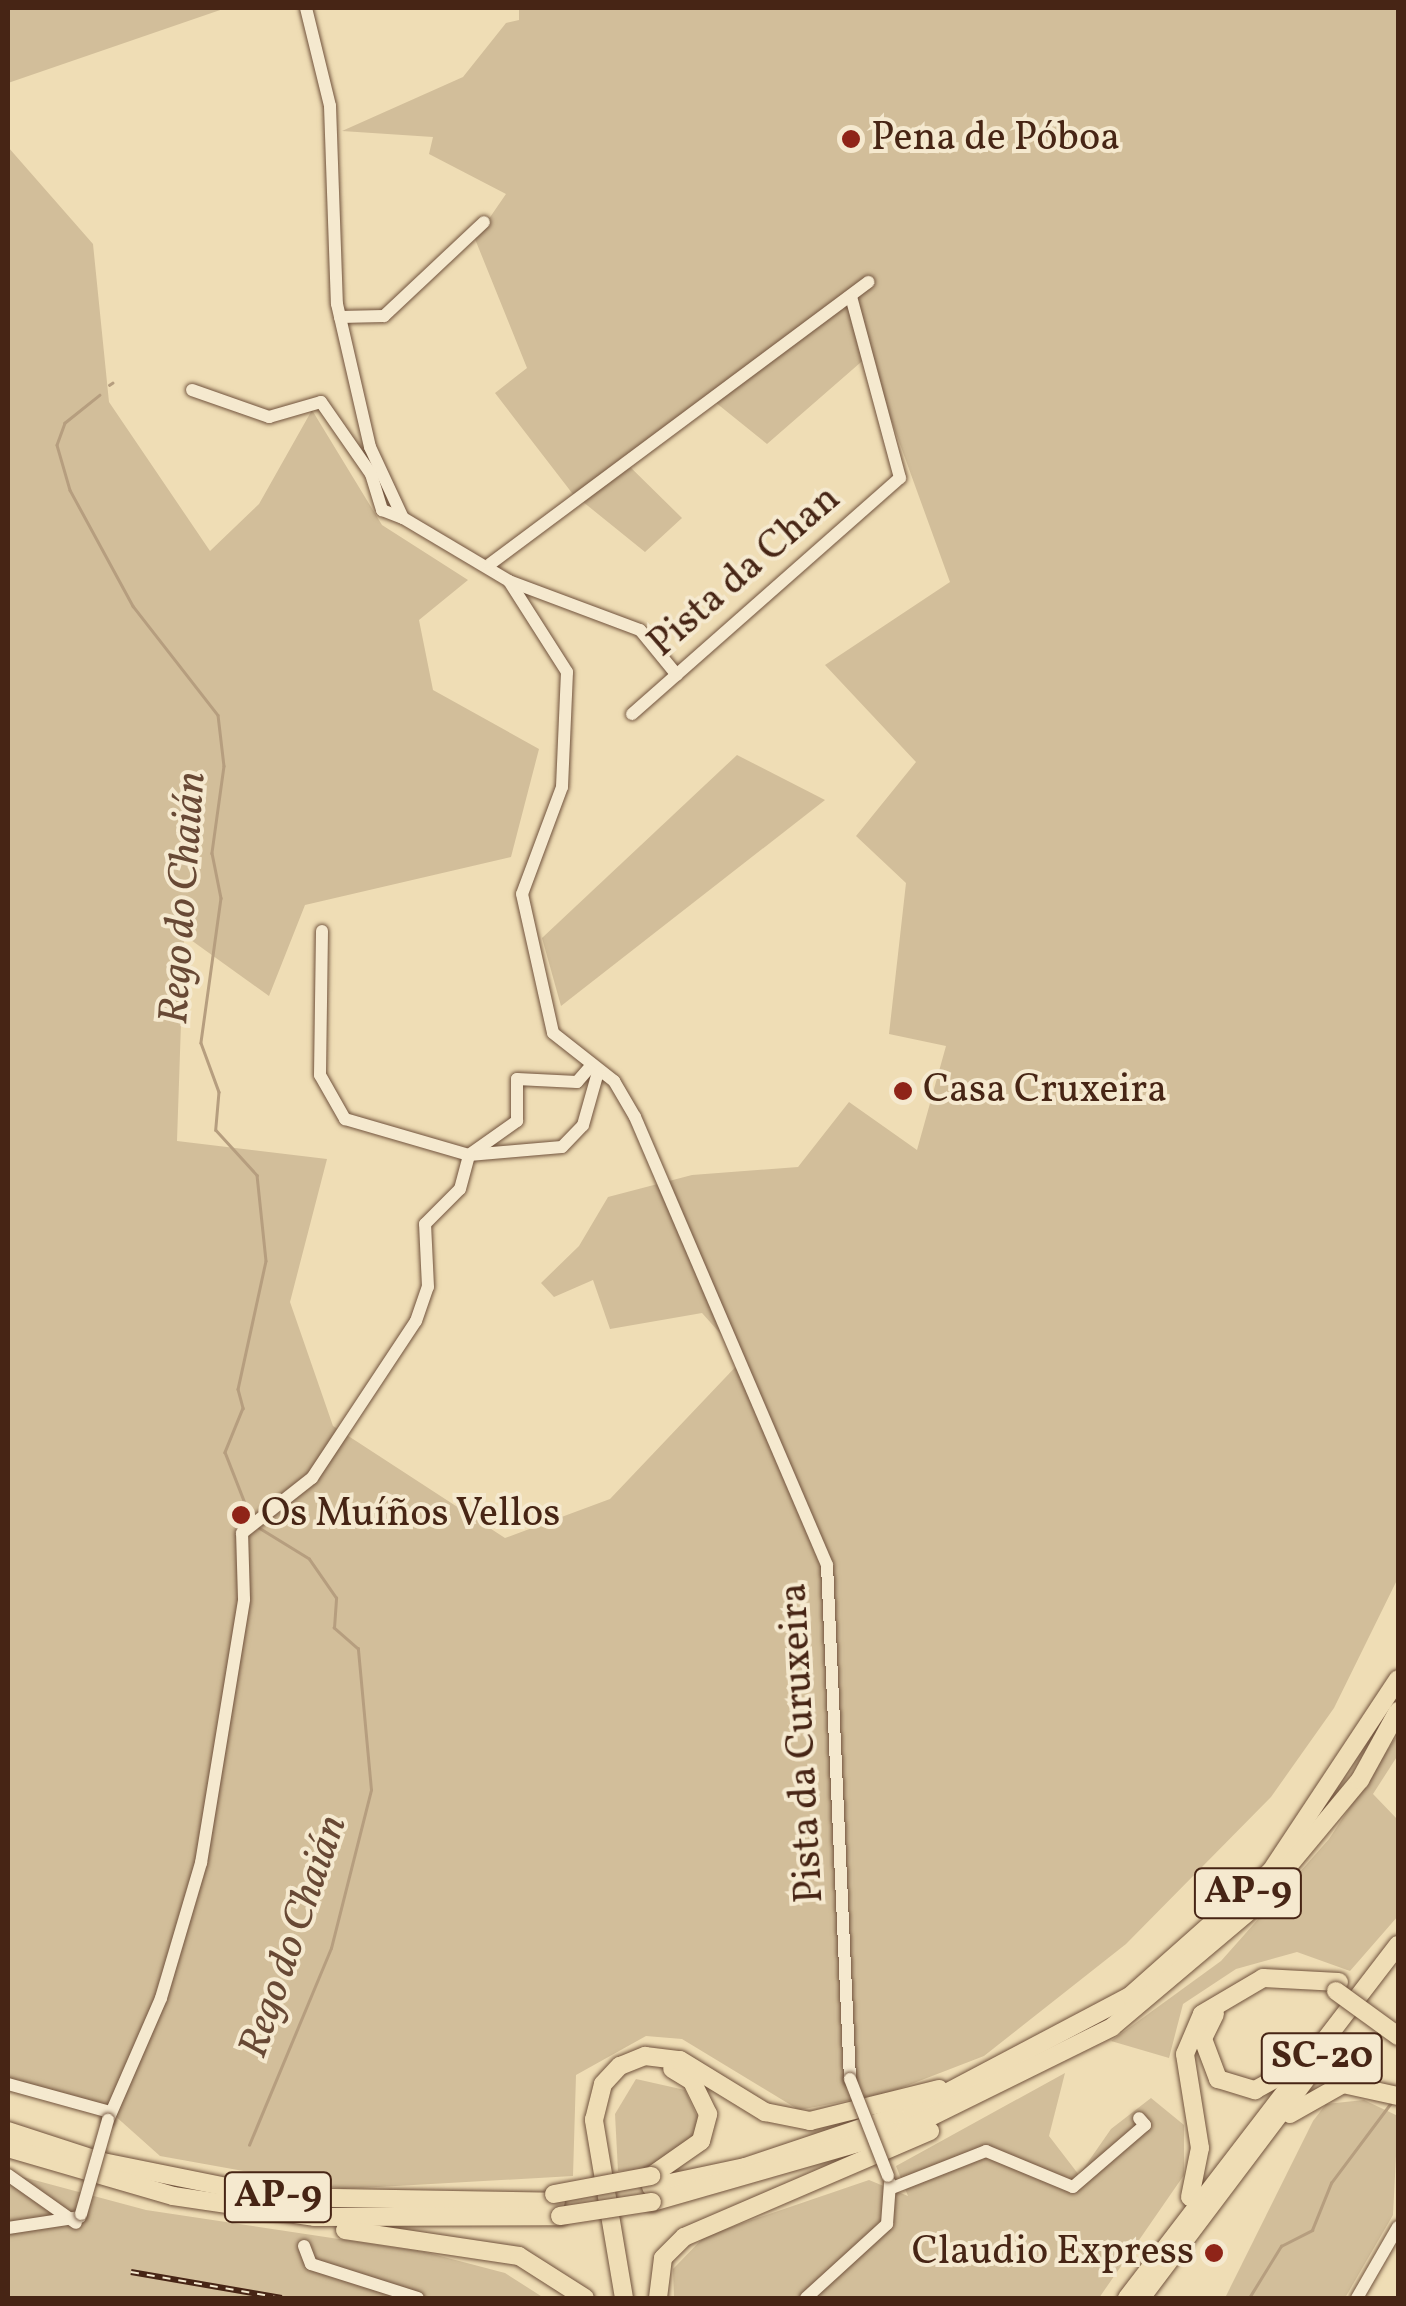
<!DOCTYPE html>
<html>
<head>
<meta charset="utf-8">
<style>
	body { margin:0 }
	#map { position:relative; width:1406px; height:2306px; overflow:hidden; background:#efddb5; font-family:Vollkorn,serif }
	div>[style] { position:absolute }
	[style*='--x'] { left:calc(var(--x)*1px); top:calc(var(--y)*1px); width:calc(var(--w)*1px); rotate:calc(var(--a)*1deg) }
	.green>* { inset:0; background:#d2be9a }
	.stream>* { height:2.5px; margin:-1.25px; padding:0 1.25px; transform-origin:1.25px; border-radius:1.25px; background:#b69e7f }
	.roads { filter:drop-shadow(0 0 2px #71533d) drop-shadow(0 0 2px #71533d) }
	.minor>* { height:12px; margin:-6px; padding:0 6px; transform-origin:6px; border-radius:6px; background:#f5e9cf }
	.highway>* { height:18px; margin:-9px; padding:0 9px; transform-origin:9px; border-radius:9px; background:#efddb5 }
	.rail>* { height:6px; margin-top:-3px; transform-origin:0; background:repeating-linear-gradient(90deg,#f5e9cf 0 8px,#472515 0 16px); box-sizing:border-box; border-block:2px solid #472515 }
	.bridges { filter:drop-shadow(0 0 2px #71533d) drop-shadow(0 0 2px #71533d) }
	.minor-bridge>* { height:12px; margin:-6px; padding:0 6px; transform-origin:6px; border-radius:6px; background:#f5e9cf }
	.highway-bridge>* { height:18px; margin:-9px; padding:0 9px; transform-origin:9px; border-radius:9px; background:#efddb5 }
	.dots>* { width:28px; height:28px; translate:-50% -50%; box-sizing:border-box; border:5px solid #f5e9cf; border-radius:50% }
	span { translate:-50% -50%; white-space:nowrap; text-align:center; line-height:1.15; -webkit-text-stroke:8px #f5e9cf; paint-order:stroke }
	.shield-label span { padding:2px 8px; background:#f5e9cf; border:2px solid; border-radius:8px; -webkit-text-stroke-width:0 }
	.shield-label { font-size:38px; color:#472515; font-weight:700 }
	.poi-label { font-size:40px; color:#472515 }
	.left { translate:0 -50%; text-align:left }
	.right { translate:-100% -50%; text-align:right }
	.street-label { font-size:40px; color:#472515 }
	.water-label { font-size:42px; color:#684935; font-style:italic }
	.frame { position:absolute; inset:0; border:10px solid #472515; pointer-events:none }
</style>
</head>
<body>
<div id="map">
	<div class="green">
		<i style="clip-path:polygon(8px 8px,226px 8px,8px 83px)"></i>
		<i style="clip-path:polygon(519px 8px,1398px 8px,1398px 1578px,1334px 1708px,1271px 1797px,1126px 1944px,984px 2056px,888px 2093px,799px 2110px,682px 2039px,646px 2036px,576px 2075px,573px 2176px,343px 2189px,160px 2156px,104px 2106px,8px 2079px,8px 147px,93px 244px,109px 402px,210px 551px,259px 504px,312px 410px,382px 525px,468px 580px,419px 620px,433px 690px,539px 749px,511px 857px,305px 905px,269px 996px,184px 935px,177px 1141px,327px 1159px,290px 1302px,333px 1426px,505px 1538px,610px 1499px,743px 1359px,702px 1313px,610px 1329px,593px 1280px,554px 1297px,541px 1283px,579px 1246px,608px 1197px,692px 1175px,798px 1167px,849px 1102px,917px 1150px,946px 1046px,889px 1034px,906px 883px,856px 836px,916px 762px,825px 665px,950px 582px,868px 356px,767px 444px,715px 402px,621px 458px,682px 518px,645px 552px,572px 493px,495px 393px,527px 368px,475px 239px,506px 194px,429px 154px,433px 137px,342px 131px,463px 77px,506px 23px,519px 20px)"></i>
		<i style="clip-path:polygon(737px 755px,825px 800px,561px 1006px,542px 938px)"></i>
		<i style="clip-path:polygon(1398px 1734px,1398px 1755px,1373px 1794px,1398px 1820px,1398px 1916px,1350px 1971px,1297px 1952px,1236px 1969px,1183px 2004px,1169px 2058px,1111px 2041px,1221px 1961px,1329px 1839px)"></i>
		<i style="clip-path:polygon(1065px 2073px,1049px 2136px,1079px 2175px,1111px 2129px,1151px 2098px,1184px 2125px,1184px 2175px,1099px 2298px,674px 2298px,673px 2269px,705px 2236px,869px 2180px,908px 2196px,896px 2166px)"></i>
		<i style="clip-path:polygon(636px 2079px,685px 2090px,698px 2119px,693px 2138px,648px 2169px,618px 2171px,615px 2114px)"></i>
		<i style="clip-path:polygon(1364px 2100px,1398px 2116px,1393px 2215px,1345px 2298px,1225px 2298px,1313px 2121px,1326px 2104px)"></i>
		<i style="clip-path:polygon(8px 2173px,146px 2210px,425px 2252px,505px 2273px,544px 2298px,8px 2298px)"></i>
	</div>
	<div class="stream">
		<i style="--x:109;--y:385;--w:4;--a:-34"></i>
		<i style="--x:100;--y:395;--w:45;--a:141.3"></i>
		<i style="--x:65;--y:423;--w:23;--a:110"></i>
		<i style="--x:57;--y:445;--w:47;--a:73.9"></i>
		<i style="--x:70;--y:490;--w:132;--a:61.5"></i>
		<i style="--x:133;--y:606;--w:138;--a:52.1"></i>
		<i style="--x:218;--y:715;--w:51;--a:83.3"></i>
		<i style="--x:224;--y:766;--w:88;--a:97.9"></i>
		<i style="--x:212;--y:853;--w:46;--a:78.7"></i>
		<i style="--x:221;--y:898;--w:146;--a:97.9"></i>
		<i style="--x:201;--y:1043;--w:52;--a:69.8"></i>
		<i style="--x:219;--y:1092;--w:38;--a:95"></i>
		<i style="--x:216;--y:1130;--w:61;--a:47.7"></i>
		<i style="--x:257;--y:1175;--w:86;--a:84"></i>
		<i style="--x:266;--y:1261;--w:131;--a:102.3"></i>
		<i style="--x:238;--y:1389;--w:20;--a:75"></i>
		<i style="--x:243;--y:1408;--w:48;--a:112.2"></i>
		<i style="--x:225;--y:1452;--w:74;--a:68.6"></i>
		<i style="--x:249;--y:2145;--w:213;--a:-67.4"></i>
		<i style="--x:331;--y:1948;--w:163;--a:-75.8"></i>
		<i style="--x:371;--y:1790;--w:142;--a:-95.3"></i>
		<i style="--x:358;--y:1649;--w:32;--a:-139"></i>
		<i style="--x:334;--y:1628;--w:30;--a:-86"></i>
		<i style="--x:336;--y:1598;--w:47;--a:-124.7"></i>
		<i style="--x:309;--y:1559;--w:61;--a:-148.4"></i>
		<i style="--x:1249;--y:2298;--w:61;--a:-58.4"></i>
		<i style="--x:1281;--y:2246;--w:35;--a:-27"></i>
		<i style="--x:1312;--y:2230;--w:51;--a:-68"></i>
		<i style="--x:1331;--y:2183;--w:99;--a:-53.2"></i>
	</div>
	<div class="roads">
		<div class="minor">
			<i style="--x:306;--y:8;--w:101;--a:76.2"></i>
			<i style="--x:330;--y:106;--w:198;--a:88"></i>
			<i style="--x:337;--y:304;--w:147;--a:77"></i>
			<i style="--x:370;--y:447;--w:78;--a:65.1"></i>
			<i style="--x:403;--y:518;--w:123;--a:30.7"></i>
			<i style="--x:509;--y:581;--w:108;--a:57.5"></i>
			<i style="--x:567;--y:672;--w:115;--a:92.5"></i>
			<i style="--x:562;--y:787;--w:114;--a:110.5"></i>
			<i style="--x:522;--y:894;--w:142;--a:77.4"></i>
			<i style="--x:553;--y:1033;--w:78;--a:38.2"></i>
			<i style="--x:614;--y:1081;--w:42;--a:59.7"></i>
			<i style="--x:635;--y:1117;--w:487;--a:66.8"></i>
			<i style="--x:827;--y:1565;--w:515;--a:87.44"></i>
			<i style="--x:340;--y:317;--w:44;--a:-1.3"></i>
			<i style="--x:384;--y:316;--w:137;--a:-43.2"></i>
			<i style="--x:192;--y:390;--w:82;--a:19.3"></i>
			<i style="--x:269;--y:417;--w:54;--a:-16.1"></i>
			<i style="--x:321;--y:402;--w:88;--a:55.2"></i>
			<i style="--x:371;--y:474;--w:38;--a:73"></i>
			<i style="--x:382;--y:510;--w:22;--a:21"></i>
			<i style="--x:490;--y:564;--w:472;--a:-36.7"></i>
			<i style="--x:509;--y:581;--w:140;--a:20.5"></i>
			<i style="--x:640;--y:630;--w:58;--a:50.6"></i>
			<i style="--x:632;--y:714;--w:357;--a:-41.4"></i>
			<i style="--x:900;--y:478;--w:188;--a:-105.1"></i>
			<i style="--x:322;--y:931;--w:144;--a:90.8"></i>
			<i style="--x:320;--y:1075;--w:51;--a:60.4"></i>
			<i style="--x:345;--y:1119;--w:129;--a:16.2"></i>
			<i style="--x:469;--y:1155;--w:93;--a:-4.9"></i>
			<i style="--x:562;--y:1147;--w:30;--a:-46"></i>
			<i style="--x:583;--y:1125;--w:55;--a:-74.2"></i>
			<i style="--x:8;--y:2084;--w:106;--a:15.4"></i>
			<i style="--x:108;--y:2120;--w:133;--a:-66.5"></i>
			<i style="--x:161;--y:1998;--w:141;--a:-73.5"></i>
			<i style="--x:201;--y:1863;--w:267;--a:-80.7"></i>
			<i style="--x:244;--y:1599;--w:66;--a:-91.7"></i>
			<i style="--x:242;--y:1533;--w:89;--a:-38.2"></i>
			<i style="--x:312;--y:1478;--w:188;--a:-56.5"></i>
			<i style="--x:416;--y:1321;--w:36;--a:-71"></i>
			<i style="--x:428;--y:1287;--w:63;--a:-92.7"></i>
			<i style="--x:425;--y:1224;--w:49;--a:-45"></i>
			<i style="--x:460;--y:1189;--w:35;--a:-75"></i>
			<i style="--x:469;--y:1155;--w:59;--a:-35.3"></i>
			<i style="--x:517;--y:1121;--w:42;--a:-90"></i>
			<i style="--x:517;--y:1079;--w:60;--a:2.9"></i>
			<i style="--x:577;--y:1082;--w:21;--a:-49"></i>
			<i style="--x:8;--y:2175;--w:83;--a:35.2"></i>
			<i style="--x:892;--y:2188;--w:101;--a:-21.5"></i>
			<i style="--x:986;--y:2151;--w:94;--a:22.5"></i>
			<i style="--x:1073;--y:2187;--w:95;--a:-40.7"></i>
			<i style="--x:1145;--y:2125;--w:9;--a:-131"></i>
			<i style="--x:8;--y:2228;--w:73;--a:-8.7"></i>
			<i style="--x:304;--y:2246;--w:19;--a:69"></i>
			<i style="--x:311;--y:2264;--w:112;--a:17.6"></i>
			<i style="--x:806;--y:2298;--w:110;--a:-42.4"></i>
			<i style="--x:887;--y:2224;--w:41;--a:-85.8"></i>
			<i style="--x:1357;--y:2298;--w:82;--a:-60"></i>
		</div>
		<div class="highway">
			<i style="--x:1215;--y:2014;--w:28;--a:116"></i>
			<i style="--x:1203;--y:2039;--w:43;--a:69.4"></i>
			<i style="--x:1218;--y:2079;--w:39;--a:17"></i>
			<i style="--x:1255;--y:2090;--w:41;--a:-29.1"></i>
			<i style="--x:1290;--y:2114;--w:61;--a:-29.5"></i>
			<i style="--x:1343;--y:2084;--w:56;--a:12.3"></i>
			<i style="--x:8;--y:2131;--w:100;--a:18.1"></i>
			<i style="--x:103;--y:2162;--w:177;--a:11.4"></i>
			<i style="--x:277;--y:2197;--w:279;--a:1"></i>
			<i style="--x:8;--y:2148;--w:172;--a:16.2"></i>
			<i style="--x:173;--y:2196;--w:144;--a:8.4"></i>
			<i style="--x:315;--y:2217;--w:245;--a:-0.2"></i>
			<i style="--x:651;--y:2176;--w:61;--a:-35"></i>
			<i style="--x:701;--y:2141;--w:28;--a:-75"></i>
			<i style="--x:708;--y:2114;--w:37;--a:-116"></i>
			<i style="--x:692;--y:2081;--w:23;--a:-149"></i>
			<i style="--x:651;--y:2187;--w:96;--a:-12"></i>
			<i style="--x:745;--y:2167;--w:176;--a:-18.5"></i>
			<i style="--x:912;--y:2111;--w:246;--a:-27.8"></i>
			<i style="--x:1130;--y:1996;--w:188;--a:-41.6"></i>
			<i style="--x:1271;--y:1871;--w:230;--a:-56.5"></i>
			<i style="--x:1190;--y:2197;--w:50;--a:-78.5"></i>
			<i style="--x:1200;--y:2148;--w:95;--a:-99.1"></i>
			<i style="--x:1185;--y:2054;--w:43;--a:-67"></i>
			<i style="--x:1202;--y:2014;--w:71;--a:-30.5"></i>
			<i style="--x:1263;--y:1978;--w:76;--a:3"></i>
			<i style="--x:652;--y:2202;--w:264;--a:-16"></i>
			<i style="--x:906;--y:2129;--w:230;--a:-26.3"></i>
			<i style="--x:1112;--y:2027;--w:187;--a:-40.2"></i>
			<i style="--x:1255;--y:1906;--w:164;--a:-50.2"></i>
			<i style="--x:1360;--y:1780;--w:79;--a:-61.2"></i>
			<i style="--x:345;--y:2230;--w:176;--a:8.5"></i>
			<i style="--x:519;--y:2256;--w:78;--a:32.5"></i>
			<i style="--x:624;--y:2298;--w:181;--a:-99.6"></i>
			<i style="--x:594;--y:2120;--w:37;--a:-76"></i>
			<i style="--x:603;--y:2084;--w:25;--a:-47"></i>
			<i style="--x:620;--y:2066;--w:27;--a:-22"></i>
			<i style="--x:645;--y:2056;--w:35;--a:7"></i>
			<i style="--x:680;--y:2060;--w:100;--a:31.5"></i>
			<i style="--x:765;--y:2112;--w:46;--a:11.3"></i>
			<i style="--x:810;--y:2121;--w:133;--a:-13.9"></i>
			<i style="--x:658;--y:2298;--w:40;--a:-82.9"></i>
			<i style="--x:663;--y:2258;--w:30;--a:-45"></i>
			<i style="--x:684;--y:2237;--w:268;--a:-23.3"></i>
			<i style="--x:1127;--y:2298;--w:445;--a:-52.5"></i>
			<i style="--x:1141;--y:2298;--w:309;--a:-53"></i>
		</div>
	</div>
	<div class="rail">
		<i style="--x:131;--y:2272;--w:153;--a:9.8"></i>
	</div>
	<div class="bridges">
		<div class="minor-bridge">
			<i style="--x:850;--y:2079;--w:104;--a:68.6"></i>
			<i style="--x:81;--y:2214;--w:98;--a:-74"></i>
		</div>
		<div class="highway-bridge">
			<i style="--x:1336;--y:1991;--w:77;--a:36"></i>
			<i style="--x:554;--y:2194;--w:99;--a:-10.5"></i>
			<i style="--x:560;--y:2216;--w:93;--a:-8.7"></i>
		</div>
	</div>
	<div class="dots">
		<i style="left:851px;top:139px;background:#8f2418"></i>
		<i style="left:903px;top:1091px;background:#8f2418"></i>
		<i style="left:241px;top:1515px;background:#8f2418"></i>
		<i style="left:1214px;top:2253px;background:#8f2418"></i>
	</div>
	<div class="shield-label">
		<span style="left:1248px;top:1893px">AP-9</span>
		<span style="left:1322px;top:2058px">SC-20</span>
		<span style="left:278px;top:2197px">AP-9</span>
	</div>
	<div class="poi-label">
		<span class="left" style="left:871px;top:139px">Pena de Póboa</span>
		<span class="left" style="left:923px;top:1091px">Casa Cruxeira</span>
		<span class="left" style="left:261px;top:1515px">Os Muíños Vellos</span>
		<span class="right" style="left:1194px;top:2253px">Claudio Express</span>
	</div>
	<div class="street-label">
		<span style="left:745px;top:572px;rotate:-41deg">Pista da Chan</span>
		<span style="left:803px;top:1743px;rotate:-93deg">Pista da Curuxeira</span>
	</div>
	<div class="water-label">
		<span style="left:185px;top:898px;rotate:-86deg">Rego do Chaián</span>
		<span style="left:295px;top:1937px;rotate:-71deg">Rego do Chaián</span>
	</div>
	<div class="frame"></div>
</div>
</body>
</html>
